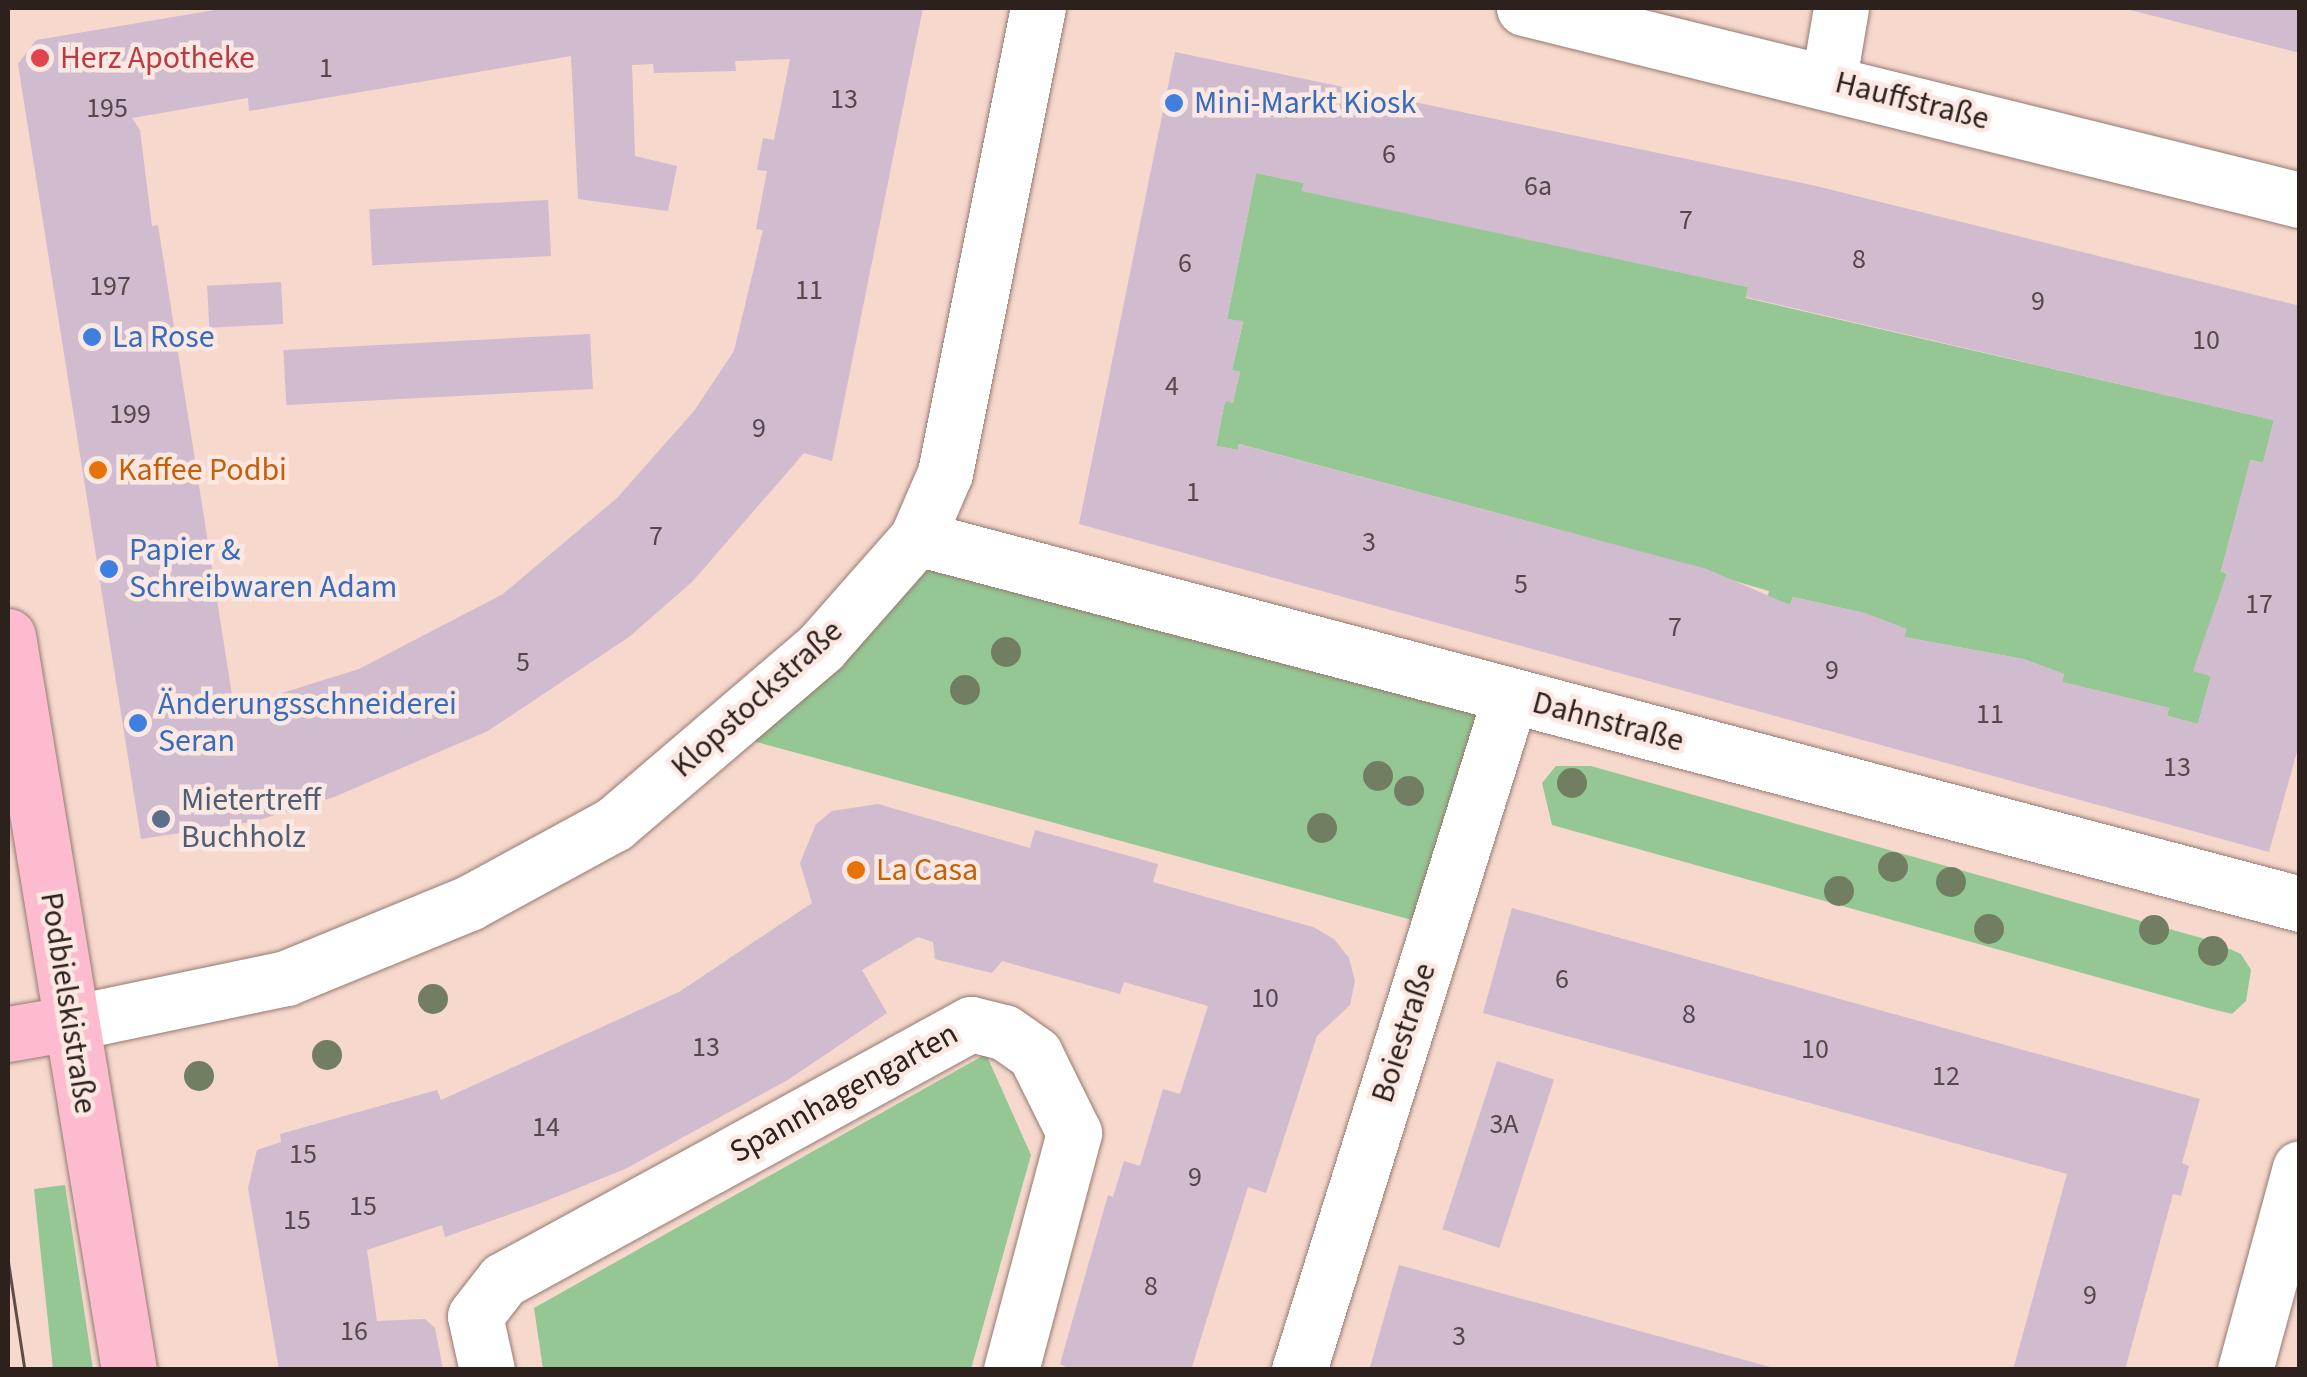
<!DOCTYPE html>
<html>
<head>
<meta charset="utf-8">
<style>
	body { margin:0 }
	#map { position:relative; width:2307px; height:1377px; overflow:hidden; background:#f6d8cd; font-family:"Source Sans 3",sans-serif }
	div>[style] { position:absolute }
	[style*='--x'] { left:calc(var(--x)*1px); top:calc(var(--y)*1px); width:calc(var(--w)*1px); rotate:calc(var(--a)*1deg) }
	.green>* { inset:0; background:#95c794 }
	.building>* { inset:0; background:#d0bbcf; transform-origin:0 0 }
	.roads { filter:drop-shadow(0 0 2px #957a70) drop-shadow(0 0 2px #957a70) }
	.minor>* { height:55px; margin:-27.5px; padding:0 27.5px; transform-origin:27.5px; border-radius:27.5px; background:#fff }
	.major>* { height:55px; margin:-27.5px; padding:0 27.5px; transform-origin:27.5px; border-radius:27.5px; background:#fdbbd0 }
	.tram>* { height:2.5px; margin:-1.25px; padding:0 1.25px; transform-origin:1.25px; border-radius:1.25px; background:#5d4d48 }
	.trees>* { width:30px; height:30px; margin:-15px; border-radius:50%; background:#727e62 }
	.dots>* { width:28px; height:28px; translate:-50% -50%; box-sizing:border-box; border:5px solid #fbe8e2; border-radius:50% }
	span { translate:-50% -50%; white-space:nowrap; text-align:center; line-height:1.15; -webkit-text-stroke:9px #fbe8e2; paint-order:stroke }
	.number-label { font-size:28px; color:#55484a }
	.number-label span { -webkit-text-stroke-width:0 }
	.health-label { font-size:32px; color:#be3a42 }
	.left { translate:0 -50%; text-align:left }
	.street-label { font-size:32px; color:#2c211d }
	.shop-label { font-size:32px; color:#366cbe }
	.food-label { font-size:32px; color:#c56008 }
	.service-label { font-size:32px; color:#4e5e75 }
	.frame { position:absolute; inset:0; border:10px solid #2c211d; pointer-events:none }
</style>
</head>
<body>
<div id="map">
	<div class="green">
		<i style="clip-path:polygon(1256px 173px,1304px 183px,1302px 190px,1748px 287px,1746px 298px,2274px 420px,2263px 463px,2251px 460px,2221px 571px,2227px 574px,2194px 671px,2211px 676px,2198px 724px,2167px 716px,2169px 708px,2062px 682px,2064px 674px,2023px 659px,1904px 637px,1906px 629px,1864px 613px,1793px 597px,1790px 605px,1767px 599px,1769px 591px,1553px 528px,1239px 444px,1238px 450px,1216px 446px,1225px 401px,1233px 402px,1240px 372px,1232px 370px,1243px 322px,1227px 319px)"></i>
		<i style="clip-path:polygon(917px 538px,1510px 697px,1438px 927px,727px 734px)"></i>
		<i style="clip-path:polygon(1556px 766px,1591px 766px,2212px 941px,2241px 954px,2251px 970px,2246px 1001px,2232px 1014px,2208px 1008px,1552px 825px,1542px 783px)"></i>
		<i style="clip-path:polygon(986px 1054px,1031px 1155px,971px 1369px,543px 1369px,534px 1308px)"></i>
		<i style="clip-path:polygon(65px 1185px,93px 1369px,53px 1369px,34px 1189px)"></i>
	</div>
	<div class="building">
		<i style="clip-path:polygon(evenodd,227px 8px,923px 8px,832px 461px,804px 453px,692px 582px,629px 637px,488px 731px,334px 797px,252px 822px,141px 839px,18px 64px,36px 40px,227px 8px,571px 56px,578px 199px,668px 211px,677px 166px,635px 156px,632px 65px,653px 64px,654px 73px,736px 71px,735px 61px,790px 59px,774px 140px,763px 138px,757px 170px,767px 171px,756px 229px,763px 230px,734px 351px,694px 411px,617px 498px,503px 594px,359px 669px,234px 708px,158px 225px,152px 226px,140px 130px,132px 118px,248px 98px,249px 111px,571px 56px)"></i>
		<i style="clip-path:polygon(2127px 8px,2300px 8px,2300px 53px,2126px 9px)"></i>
		<i style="clip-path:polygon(evenodd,1175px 52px,1816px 186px,2300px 306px,2300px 741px,2269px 852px,1079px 524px,1175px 52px,1256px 173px,1304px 183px,1301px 191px,1748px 287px,1746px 297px,2274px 420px,2263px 463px,2250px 460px,2221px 572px,2227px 573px,2193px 671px,2211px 676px,2198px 724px,2167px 716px,2169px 708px,2062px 682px,2064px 674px,2023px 659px,1904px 637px,1907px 629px,1865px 613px,1793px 597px,1790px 605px,1707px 569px,1238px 444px,1238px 450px,1216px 446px,1225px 401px,1233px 403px,1240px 372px,1232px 370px,1243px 321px,1227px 319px,1256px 173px)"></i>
		<i style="left:548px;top:200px;width:56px;height:179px;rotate:87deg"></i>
		<i style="left:281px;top:282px;width:42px;height:74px;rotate:87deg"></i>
		<i style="left:590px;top:334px;width:55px;height:307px;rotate:87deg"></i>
		<i style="clip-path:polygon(878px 804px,1030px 848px,1035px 830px,1158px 864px,1153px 882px,1313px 927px,1334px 939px,1349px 958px,1355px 981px,1350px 1005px,1317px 1036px,1266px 1193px,1248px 1187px,1191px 1370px,1072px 1370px,1060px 1364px,1108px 1195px,1113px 1197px,1124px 1161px,1140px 1166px,1163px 1089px,1180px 1094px,1208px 1006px,1124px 982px,1120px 994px,1002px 961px,992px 973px,935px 959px,933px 942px,918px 937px,862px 970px,887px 1013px,786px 1081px,625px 1169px,536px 1205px,445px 1237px,442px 1225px,367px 1250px,377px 1321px,425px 1319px,435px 1328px,443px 1370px,279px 1370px,248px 1188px,257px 1150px,281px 1142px,280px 1134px,437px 1090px,441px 1100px,679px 992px,812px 903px,800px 863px,816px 824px,832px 811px)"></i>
		<i style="clip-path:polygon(1512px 908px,2200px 1099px,2182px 1163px,2189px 1166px,2181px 1196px,2173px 1194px,2125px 1370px,2013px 1370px,2067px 1174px,1483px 1013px)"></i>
		<i style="left:1497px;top:1061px;width:60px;height:177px;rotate:18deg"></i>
		<i style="clip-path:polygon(1399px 1265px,1774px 1368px,1774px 1370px,1370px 1367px)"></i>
	</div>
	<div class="roads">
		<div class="minor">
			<i style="--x:1524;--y:8;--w:799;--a:13.9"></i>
			<i style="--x:1829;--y:79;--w:72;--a:-80.4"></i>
			<i style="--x:917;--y:538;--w:1431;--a:14.82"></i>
			<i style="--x:71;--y:1023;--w:220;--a:-11.8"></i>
			<i style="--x:286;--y:978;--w:198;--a:-22.3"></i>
			<i style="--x:469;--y:903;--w:165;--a:-28.6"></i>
			<i style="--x:614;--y:824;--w:272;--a:-40.5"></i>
			<i style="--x:821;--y:647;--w:145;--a:-48.6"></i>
			<i style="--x:917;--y:538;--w:71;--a:-66.7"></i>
			<i style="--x:945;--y:473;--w:474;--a:-78.7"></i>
			<i style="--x:487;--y:1370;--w:55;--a:-102.5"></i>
			<i style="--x:475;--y:1316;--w:46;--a:-52.1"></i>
			<i style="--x:503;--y:1280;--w:533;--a:-28.68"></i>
			<i style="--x:971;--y:1024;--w:34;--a:14"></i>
			<i style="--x:1004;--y:1032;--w:38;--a:35"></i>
			<i style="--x:1035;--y:1054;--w:88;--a:63.7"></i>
			<i style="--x:1074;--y:1133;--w:245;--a:104.9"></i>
			<i style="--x:1299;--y:1370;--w:705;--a:-72.59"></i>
			<i style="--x:2245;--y:1370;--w:209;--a:-74.8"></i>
		</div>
		<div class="major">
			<i style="--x:8;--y:636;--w:744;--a:80.64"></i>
			<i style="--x:8;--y:1034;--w:64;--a:-9.9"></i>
		</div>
	</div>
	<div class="tram">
		<i style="--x:8;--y:1259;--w:112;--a:81.3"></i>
	</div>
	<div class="trees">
		<i style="left:1006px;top:652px"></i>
		<i style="left:965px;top:690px"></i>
		<i style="left:1378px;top:776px"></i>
		<i style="left:1572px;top:783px"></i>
		<i style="left:1409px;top:791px"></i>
		<i style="left:1322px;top:828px"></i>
		<i style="left:1893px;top:867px"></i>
		<i style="left:1951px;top:882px"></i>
		<i style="left:1839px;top:891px"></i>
		<i style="left:1989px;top:929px"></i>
		<i style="left:2154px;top:930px"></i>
		<i style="left:2213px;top:951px"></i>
		<i style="left:433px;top:999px"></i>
		<i style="left:327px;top:1055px"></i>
		<i style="left:199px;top:1076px"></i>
	</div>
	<div class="dots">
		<i style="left:40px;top:58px;background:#e0444e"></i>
		<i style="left:1174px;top:103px;background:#3f7fe0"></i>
		<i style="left:92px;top:337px;background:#3f7fe0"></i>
		<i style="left:98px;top:470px;background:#e8710a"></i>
		<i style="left:109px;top:569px;background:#3f7fe0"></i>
		<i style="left:138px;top:723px;background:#3f7fe0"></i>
		<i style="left:161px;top:819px;background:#5c6f8a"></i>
		<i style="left:856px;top:870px;background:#e8710a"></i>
	</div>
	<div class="number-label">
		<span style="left:326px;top:68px">1</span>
		<span style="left:844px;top:99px">13</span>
		<span style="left:107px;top:108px">195</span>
		<span style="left:1389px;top:154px">6</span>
		<span style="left:1538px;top:186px">6a</span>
		<span style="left:1686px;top:220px">7</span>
		<span style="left:1859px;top:259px">8</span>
		<span style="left:1185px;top:263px">6</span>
		<span style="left:110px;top:286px">197</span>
		<span style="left:809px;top:290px">11</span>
		<span style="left:2038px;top:301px">9</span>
		<span style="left:2206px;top:340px">10</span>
		<span style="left:1172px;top:386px">4</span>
		<span style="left:130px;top:414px">199</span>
		<span style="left:759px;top:428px">9</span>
		<span style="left:1193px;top:492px">1</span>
		<span style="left:656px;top:536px">7</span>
		<span style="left:1369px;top:542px">3</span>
		<span style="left:1521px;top:584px">5</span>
		<span style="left:2259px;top:604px">17</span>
		<span style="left:1675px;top:627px">7</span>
		<span style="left:523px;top:662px">5</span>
		<span style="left:1832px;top:670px">9</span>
		<span style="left:1990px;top:714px">11</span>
		<span style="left:2177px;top:767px">13</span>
		<span style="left:1562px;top:979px">6</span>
		<span style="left:1265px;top:998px">10</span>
		<span style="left:1689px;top:1014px">8</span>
		<span style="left:706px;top:1047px">13</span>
		<span style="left:1815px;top:1049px">10</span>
		<span style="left:1946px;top:1076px">12</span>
		<span style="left:1504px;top:1124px">3A</span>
		<span style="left:546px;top:1127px">14</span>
		<span style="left:303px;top:1154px">15</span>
		<span style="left:1195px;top:1177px">9</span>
		<span style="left:363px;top:1206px">15</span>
		<span style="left:297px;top:1220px">15</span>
		<span style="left:1151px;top:1286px">8</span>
		<span style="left:2090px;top:1295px">9</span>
		<span style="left:354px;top:1331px">16</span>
		<span style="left:1459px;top:1336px">3</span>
	</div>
	<div class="health-label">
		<span class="left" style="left:60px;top:58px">Herz Apotheke</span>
	</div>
	<div class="street-label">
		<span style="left:1912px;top:101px;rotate:14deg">Hauffstraße</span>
		<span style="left:757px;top:699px;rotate:-42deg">Klopstockstraße</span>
		<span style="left:1608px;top:722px;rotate:15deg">Dahnstraße</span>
		<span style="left:68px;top:1003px;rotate:81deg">Podbielskistraße</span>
		<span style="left:1404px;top:1033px;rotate:-72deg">Boiestraße</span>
		<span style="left:844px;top:1093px;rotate:-29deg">Spannhagengarten</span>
	</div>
	<div class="shop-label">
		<span class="left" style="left:1194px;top:103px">Mini-Markt Kiosk</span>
		<span class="left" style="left:112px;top:337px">La Rose</span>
		<span class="left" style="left:129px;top:569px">Papier &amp;<br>Schreibwaren Adam</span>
		<span class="left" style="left:158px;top:723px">Änderungsschneiderei<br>Seran</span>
	</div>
	<div class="food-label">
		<span class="left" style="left:118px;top:470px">Kaffee Podbi</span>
		<span class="left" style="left:876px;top:870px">La Casa</span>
	</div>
	<div class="service-label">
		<span class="left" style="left:181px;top:819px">Mietertreff<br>Buchholz</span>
	</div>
	<div class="frame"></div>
</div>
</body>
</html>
